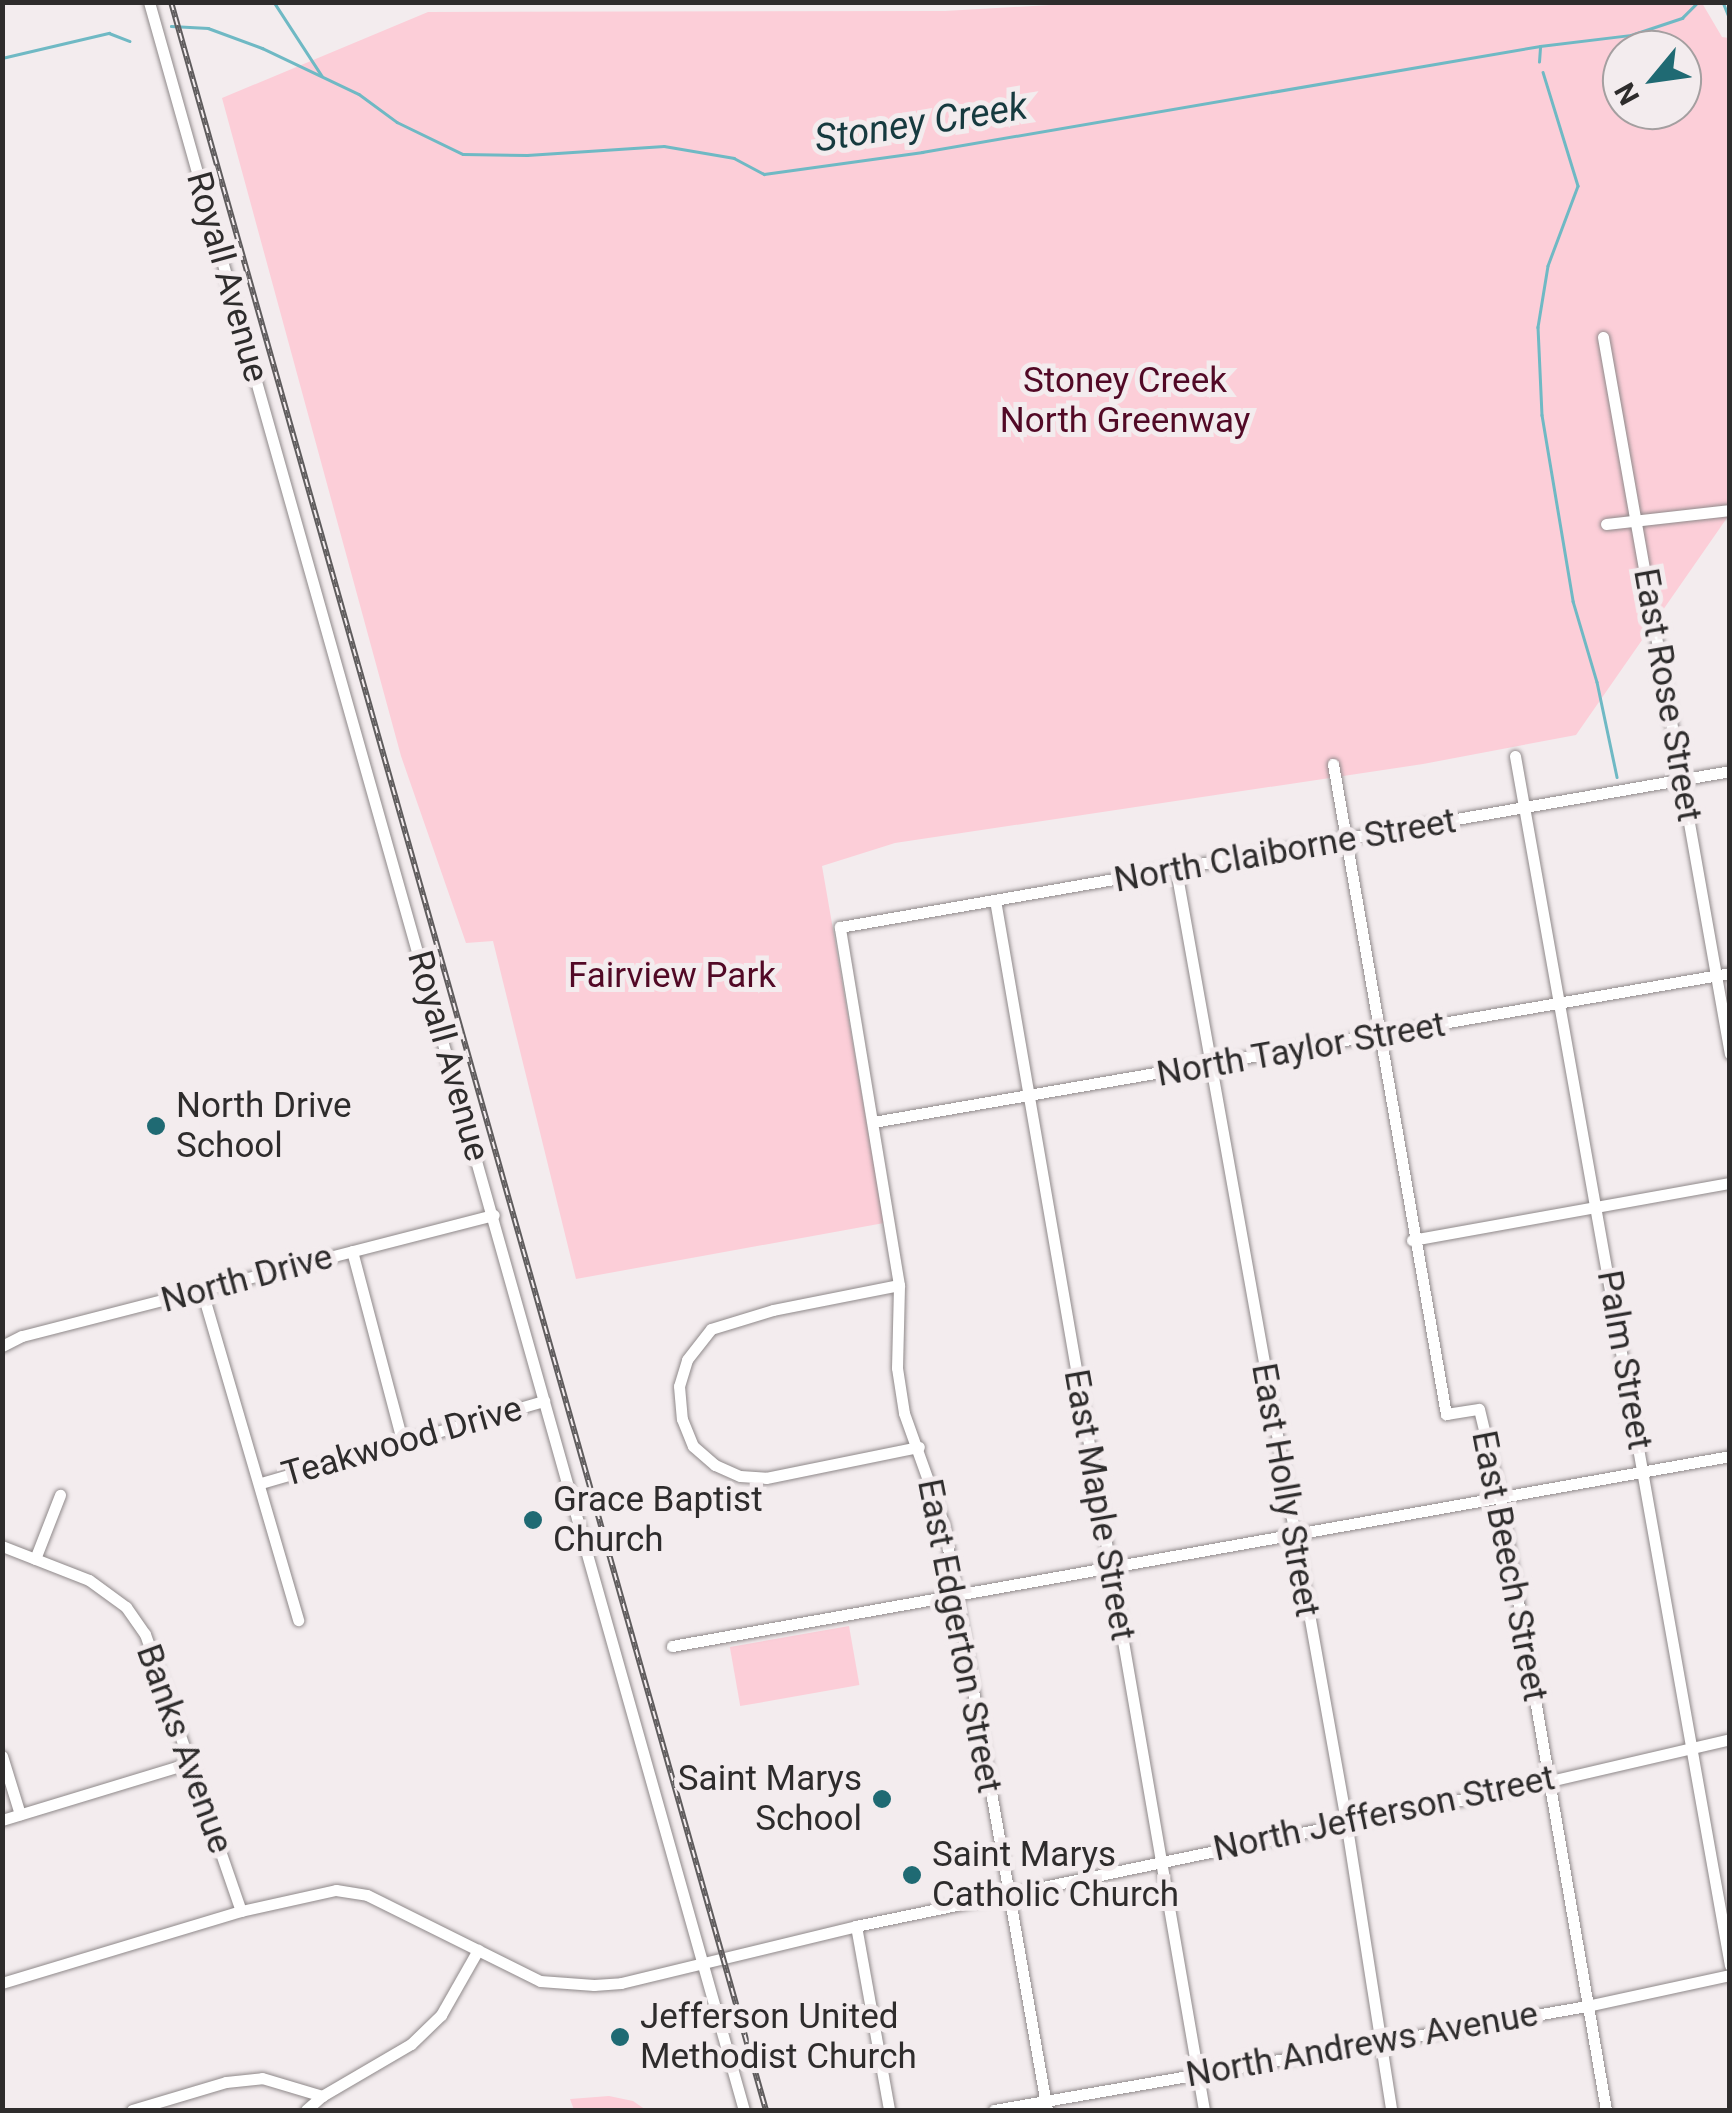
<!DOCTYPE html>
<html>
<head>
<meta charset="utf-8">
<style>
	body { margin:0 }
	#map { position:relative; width:1732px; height:2113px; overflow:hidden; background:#f3ecee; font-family:Roboto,sans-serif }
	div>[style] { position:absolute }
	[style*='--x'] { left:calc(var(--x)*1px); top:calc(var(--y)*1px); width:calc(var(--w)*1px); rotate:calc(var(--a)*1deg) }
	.green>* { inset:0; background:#fcced8; transform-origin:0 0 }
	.stream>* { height:2.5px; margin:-1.25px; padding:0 1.25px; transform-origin:1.25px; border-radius:1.25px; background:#6fb9c4 }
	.roads { filter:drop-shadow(0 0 2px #8f898a) drop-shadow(0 0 2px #8f898a) }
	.minor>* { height:11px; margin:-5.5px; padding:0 5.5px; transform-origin:5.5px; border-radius:5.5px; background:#fff }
	.rail>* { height:6px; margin-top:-3px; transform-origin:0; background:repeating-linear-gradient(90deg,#f3ecee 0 8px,#5f5c5d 0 16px); box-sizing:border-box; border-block:2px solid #5f5c5d }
	.dots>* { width:28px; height:28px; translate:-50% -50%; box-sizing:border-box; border:5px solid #f3ecee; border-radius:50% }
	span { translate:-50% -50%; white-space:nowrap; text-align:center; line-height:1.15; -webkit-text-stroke:10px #f3ecee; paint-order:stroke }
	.street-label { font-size:35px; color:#2e2c2c }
	.park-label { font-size:35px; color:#520926 }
	.poi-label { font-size:35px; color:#2e2c2c }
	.left { translate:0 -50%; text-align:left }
	.right { translate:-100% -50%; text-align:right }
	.water-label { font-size:38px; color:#163a3f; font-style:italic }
	.frame { position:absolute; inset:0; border:5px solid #2e2c2c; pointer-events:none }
	.north { position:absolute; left:1602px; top:30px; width:100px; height:100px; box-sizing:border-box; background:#f3ecee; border:2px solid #a49fa0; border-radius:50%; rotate:241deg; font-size:28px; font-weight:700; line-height:40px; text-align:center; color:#2e2c2c }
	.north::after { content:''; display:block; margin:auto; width:35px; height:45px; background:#1f6a73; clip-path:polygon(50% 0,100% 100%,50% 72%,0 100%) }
</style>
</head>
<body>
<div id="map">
	<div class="green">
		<i style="clip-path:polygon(evenodd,1104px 2px,1702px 3px,1722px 37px,1729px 38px,1729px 515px,1576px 735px,1423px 764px,895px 843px,822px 866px,884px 1223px,576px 1279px,493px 941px,466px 943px,401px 756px,222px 98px,428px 12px,945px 11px,1104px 2px,1622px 50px,1682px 50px,1682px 110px,1622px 110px,1622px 50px)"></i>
		<i style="left:849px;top:1626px;width:60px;height:121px;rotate:80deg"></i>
		<i style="clip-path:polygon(609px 2096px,633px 2101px,646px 2110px,574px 2110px,570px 2099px)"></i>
	</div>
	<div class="stream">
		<i style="--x:274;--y:2;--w:88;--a:57"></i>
		<i style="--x:1723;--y:2;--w:18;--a:68"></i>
		<i style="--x:171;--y:26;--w:37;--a:3"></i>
		<i style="--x:208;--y:28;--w:58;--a:20.3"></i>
		<i style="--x:262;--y:48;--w:107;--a:25.4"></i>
		<i style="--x:359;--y:94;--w:47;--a:36.4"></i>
		<i style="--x:397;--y:122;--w:73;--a:25.9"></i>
		<i style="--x:463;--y:154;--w:64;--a:0.9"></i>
		<i style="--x:527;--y:155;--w:137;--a:-3.8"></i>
		<i style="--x:664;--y:146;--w:71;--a:9.7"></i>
		<i style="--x:734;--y:158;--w:34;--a:28"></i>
		<i style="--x:764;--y:174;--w:160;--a:-7.9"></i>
		<i style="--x:922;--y:152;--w:627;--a:-9.73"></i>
		<i style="--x:1540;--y:46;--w:92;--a:-6.9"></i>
		<i style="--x:1631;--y:35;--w:54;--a:-18.4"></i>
		<i style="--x:1682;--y:18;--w:23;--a:-45"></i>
		<i style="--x:2;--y:58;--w:110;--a:-13.2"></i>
		<i style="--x:109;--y:33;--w:22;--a:21"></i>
		<i style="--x:1539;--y:62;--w:15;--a:-86"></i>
		<i style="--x:1543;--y:72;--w:119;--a:72.9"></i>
		<i style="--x:1578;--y:186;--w:85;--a:110.6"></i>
		<i style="--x:1548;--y:266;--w:62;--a:99.3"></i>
		<i style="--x:1538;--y:327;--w:88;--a:87.4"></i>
		<i style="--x:1542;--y:415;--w:189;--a:80.5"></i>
		<i style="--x:1573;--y:601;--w:84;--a:73.5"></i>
		<i style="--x:1597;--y:682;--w:97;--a:78.1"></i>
	</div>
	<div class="roads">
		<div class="minor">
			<i style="--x:149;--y:2;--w:2190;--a:74.24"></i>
			<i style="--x:1603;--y:337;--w:728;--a:79.96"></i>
			<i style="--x:1606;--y:524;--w:125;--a:-6.4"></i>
			<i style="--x:1515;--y:756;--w:1228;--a:79.92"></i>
			<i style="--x:1333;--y:764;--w:660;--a:80.14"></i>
			<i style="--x:1446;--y:1414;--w:33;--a:-9"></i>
			<i style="--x:1479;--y:1409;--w:90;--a:76.6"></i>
			<i style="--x:1500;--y:1497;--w:622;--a:80.19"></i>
			<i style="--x:1176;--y:870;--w:966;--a:79.86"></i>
			<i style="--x:1346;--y:1821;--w:292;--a:81.1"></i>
			<i style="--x:995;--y:900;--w:1228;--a:80.2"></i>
			<i style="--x:873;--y:1122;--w:870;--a:-9.86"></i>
			<i style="--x:1412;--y:1240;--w:323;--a:-10.2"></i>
			<i style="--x:352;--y:1251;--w:196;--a:75.2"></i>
			<i style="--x:899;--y:1285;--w:128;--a:168.8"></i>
			<i style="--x:773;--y:1310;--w:65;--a:163"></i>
			<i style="--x:711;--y:1329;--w:39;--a:128"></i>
			<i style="--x:687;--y:1360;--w:27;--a:107"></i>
			<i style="--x:679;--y:1386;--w:33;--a:85"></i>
			<i style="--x:682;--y:1419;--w:29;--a:68"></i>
			<i style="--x:693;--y:1446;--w:29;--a:41"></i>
			<i style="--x:715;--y:1465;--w:27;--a:24"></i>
			<i style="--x:740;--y:1476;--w:26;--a:4"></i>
			<i style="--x:766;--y:1478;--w:156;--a:-11.5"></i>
			<i style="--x:202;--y:1291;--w:343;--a:73.7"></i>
			<i style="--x:2;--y:1346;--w:22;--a:-27"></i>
			<i style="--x:22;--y:1336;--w:487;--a:-14.4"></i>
			<i style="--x:261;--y:1483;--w:295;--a:-16.2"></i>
			<i style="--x:2;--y:1546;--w:93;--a:21.3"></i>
			<i style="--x:89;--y:1580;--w:46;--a:36.1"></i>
			<i style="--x:126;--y:1607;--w:33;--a:55"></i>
			<i style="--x:145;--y:1634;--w:293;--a:70.9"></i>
			<i style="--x:35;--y:1559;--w:69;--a:-68.7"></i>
			<i style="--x:672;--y:1646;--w:1075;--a:-10.18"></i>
			<i style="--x:2;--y:1756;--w:61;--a:72.8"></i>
			<i style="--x:2;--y:1820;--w:196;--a:-16.9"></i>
			<i style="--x:856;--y:1926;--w:187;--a:79.8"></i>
			<i style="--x:2;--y:1983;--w:250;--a:-16.8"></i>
			<i style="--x:241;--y:1911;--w:97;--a:-12.5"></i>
			<i style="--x:336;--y:1890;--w:31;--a:9"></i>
			<i style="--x:367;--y:1895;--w:193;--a:26.4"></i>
			<i style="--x:540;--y:1981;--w:54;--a:4.2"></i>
			<i style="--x:594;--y:1985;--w:27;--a:-4"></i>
			<i style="--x:621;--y:1983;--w:242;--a:-13.6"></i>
			<i style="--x:856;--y:1926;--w:709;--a:-11.8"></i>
			<i style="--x:1550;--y:1781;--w:185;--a:-13.1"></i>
			<i style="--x:132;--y:2110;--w:98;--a:-16.6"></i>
			<i style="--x:226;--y:2082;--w:36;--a:-6"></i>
			<i style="--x:262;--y:2078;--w:63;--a:16.7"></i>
			<i style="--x:306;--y:2110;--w:21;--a:-41"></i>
			<i style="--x:322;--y:2096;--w:103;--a:-30.3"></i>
			<i style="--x:411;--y:2044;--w:42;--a:-44"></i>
			<i style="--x:441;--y:2015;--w:75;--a:-60.4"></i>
			<i style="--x:994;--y:2110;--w:602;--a:-9.95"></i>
			<i style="--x:1587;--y:2006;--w:146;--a:-12.2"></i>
			<i style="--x:1047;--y:2110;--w:594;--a:-99.99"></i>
			<i style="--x:944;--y:1525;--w:119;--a:-109.7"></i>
			<i style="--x:904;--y:1413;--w:46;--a:-98.8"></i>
			<i style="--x:897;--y:1368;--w:83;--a:-88.6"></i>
			<i style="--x:899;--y:1285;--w:363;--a:-99.4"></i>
			<i style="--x:840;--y:927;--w:904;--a:-9.94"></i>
		</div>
	</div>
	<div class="rail">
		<i style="--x:171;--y:2;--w:2190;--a:74.24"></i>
	</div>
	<div class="dots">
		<i style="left:156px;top:1126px;background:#1f6a73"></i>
		<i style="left:533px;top:1520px;background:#1f6a73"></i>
		<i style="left:882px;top:1799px;background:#1f6a73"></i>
		<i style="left:912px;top:1875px;background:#1f6a73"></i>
		<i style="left:620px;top:2037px;background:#1f6a73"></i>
	</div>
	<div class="street-label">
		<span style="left:227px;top:277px;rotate:74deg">Royall Avenue</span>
		<span style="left:1667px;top:695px;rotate:80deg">East Rose Street</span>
		<span style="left:1285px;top:851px;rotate:-10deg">North Claiborne Street</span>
		<span style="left:1301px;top:1050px;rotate:-10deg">North Taylor Street</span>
		<span style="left:448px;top:1056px;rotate:74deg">Royall Avenue</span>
		<span style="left:247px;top:1279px;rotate:-15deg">North Drive</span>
		<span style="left:1624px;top:1360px;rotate:80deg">Palm Street</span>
		<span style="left:402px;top:1442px;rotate:-16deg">Teakwood Drive</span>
		<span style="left:1285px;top:1490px;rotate:80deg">East Holly Street</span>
		<span style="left:1099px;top:1505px;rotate:80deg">East Maple Street</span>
		<span style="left:1509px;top:1566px;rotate:79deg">East Beech Street</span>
		<span style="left:959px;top:1636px;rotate:79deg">East Edgerton Street</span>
		<span style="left:184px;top:1749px;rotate:70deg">Banks Avenue</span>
		<span style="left:1384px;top:1814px;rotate:-12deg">North Jefferson Street</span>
		<span style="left:1362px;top:2045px;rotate:-10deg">North Andrews Avenue</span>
	</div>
	<div class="park-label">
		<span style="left:1125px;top:401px">Stoney Creek<br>North Greenway</span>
		<span style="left:672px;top:976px">Fairview Park</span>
	</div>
	<div class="poi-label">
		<span class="left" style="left:176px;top:1126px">North Drive<br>School</span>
		<span class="left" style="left:553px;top:1520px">Grace Baptist<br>Church</span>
		<span class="right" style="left:862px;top:1799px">Saint Marys<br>School</span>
		<span class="left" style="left:932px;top:1875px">Saint Marys<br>Catholic Church</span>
		<span class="left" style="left:640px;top:2037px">Jefferson United<br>Methodist Church</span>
	</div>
	<div class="water-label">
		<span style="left:921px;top:123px;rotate:-9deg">Stoney Creek</span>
	</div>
	<div class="frame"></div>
	<div class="north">N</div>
</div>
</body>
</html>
